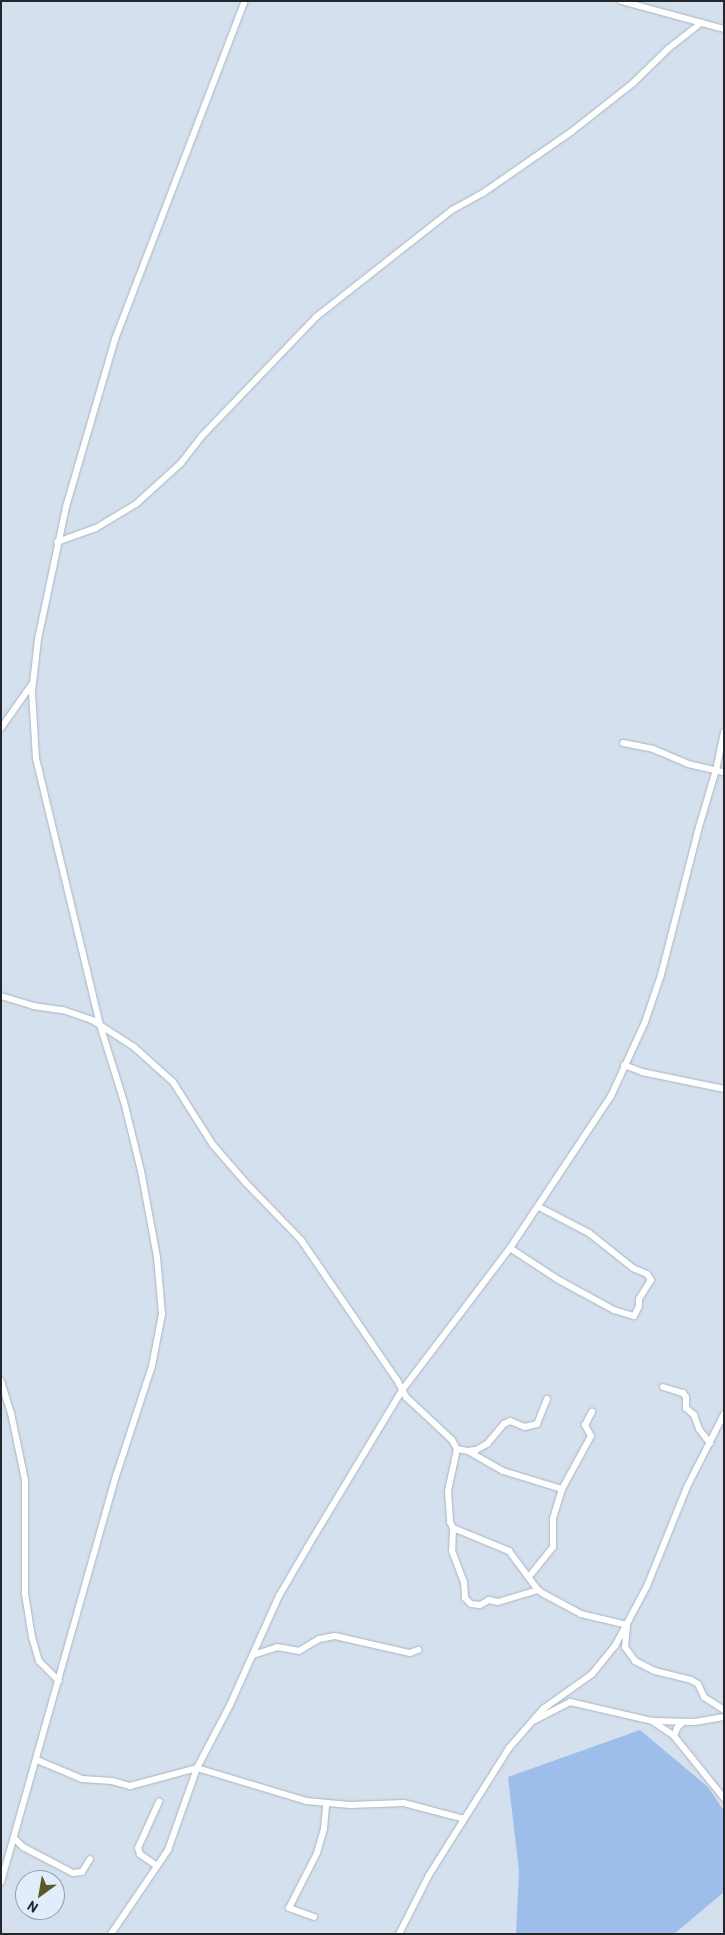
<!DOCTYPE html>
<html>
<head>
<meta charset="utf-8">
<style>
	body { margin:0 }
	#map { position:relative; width:725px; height:1935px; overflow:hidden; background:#d5e0ee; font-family:Barlow,sans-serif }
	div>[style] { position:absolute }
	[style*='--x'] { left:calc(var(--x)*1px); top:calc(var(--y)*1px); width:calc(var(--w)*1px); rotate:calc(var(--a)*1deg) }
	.green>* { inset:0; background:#9dbeea }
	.roads { filter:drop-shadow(0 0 1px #aab4c2) drop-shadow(0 0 1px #aab4c2) }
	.minor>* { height:6px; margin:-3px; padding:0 3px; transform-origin:3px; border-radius:3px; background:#fff }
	span { translate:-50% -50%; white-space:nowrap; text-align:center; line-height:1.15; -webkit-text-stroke:5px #e2edfb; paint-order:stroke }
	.frame { position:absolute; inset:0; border:2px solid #23272c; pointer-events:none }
	.north { position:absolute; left:15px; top:1870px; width:50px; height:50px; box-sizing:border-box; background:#e2edfb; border:1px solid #969ea8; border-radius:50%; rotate:212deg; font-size:14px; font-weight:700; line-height:20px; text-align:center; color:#23272c }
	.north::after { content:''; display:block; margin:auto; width:18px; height:22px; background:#5c5926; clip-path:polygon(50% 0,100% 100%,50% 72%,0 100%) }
</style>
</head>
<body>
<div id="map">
	<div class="green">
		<i style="clip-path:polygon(640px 1730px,708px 1787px,724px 1811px,724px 1892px,674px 1934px,516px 1934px,519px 1871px,508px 1777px)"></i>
	</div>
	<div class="roads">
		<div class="minor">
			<i style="--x:621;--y:1;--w:107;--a:15.2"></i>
			<i style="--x:57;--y:542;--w:41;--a:-19.7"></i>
			<i style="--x:96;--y:528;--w:47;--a:-31"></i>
			<i style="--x:136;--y:504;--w:61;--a:-42.3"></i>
			<i style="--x:181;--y:463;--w:34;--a:-52"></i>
			<i style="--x:202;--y:436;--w:165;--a:-46.2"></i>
			<i style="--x:316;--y:317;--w:173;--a:-38.2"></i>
			<i style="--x:452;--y:210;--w:35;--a:-29"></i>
			<i style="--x:483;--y:193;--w:107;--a:-34.7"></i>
			<i style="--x:571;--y:132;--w:79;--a:-38.3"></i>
			<i style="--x:633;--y:83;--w:50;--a:-44.2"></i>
			<i style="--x:669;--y:48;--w:41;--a:-38"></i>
			<i style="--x:1;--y:728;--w:54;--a:-54.8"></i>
			<i style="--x:623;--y:743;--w:31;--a:11"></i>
			<i style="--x:653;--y:749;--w:38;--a:23"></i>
			<i style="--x:688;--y:764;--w:37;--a:13"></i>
			<i style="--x:1;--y:996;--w:34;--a:17"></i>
			<i style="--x:33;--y:1006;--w:30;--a:8"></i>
			<i style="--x:63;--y:1010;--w:31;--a:19"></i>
			<i style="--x:92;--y:1020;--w:50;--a:32.7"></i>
			<i style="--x:134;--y:1047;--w:52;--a:41.9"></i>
			<i style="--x:173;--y:1082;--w:75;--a:57.6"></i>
			<i style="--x:213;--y:1145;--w:49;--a:49.1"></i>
			<i style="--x:245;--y:1182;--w:81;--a:46"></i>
			<i style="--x:301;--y:1240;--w:170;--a:55.6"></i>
			<i style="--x:397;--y:1380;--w:19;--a:62"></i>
			<i style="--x:406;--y:1397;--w:63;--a:43.1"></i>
			<i style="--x:452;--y:1440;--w:10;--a:61"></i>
			<i style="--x:457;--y:1449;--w:43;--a:102.1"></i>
			<i style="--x:448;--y:1491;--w:31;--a:86"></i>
			<i style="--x:450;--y:1522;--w:7;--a:63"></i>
			<i style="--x:453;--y:1528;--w:61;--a:22.3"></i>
			<i style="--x:509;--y:1551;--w:49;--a:53.4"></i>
			<i style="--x:538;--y:1590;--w:7;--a:34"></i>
			<i style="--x:544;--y:1594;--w:42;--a:28.4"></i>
			<i style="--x:581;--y:1614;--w:47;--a:13.4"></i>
			<i style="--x:627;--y:1625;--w:22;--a:95"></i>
			<i style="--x:625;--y:1647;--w:17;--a:54"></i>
			<i style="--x:635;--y:1661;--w:22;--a:27"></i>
			<i style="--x:655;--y:1671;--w:37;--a:14"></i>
			<i style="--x:691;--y:1680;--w:8;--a:30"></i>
			<i style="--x:698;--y:1684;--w:14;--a:65"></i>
			<i style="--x:704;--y:1697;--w:24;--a:33"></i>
			<i style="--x:624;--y:1065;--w:19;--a:21"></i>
			<i style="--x:642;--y:1072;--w:84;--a:11.7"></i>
			<i style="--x:510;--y:1248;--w:56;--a:33.4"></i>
			<i style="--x:557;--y:1279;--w:65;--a:28.5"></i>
			<i style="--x:614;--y:1310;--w:21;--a:17"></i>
			<i style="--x:634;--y:1316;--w:11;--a:-63"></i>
			<i style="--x:639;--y:1306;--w:7;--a:-90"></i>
			<i style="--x:639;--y:1299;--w:22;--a:-58"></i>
			<i style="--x:651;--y:1280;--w:7;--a:-124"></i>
			<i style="--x:647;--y:1274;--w:15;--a:-157"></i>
			<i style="--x:633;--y:1268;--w:56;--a:-141.5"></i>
			<i style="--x:589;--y:1233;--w:56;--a:-152.5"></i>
			<i style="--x:1;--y:1381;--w:34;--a:73"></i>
			<i style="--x:11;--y:1413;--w:68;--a:78.2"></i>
			<i style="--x:25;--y:1480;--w:114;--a:90"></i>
			<i style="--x:25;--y:1594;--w:44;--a:80.8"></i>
			<i style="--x:32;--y:1637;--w:25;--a:74"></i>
			<i style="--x:39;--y:1661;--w:28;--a:45"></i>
			<i style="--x:663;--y:1387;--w:21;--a:17"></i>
			<i style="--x:683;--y:1393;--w:5;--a:53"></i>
			<i style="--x:686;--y:1397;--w:11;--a:90"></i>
			<i style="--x:686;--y:1408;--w:11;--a:41"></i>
			<i style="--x:694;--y:1415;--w:15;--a:70"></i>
			<i style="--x:699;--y:1429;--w:18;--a:52"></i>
			<i style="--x:457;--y:1449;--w:11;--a:10"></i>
			<i style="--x:468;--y:1451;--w:40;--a:29.7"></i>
			<i style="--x:503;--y:1471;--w:62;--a:17"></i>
			<i style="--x:562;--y:1489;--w:31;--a:107"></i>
			<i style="--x:553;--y:1519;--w:28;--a:90"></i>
			<i style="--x:553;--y:1547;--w:38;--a:129"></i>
			<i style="--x:468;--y:1451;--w:8;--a:-7"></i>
			<i style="--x:476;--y:1450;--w:13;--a:-29"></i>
			<i style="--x:487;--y:1444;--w:26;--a:-50"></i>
			<i style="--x:504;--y:1424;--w:7;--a:-27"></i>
			<i style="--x:510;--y:1421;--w:16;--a:22"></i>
			<i style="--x:525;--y:1427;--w:12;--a:-14"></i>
			<i style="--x:537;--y:1424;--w:27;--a:-68"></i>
			<i style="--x:562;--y:1489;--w:60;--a:-61.3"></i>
			<i style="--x:591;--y:1436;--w:13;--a:-119"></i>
			<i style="--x:585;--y:1425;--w:15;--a:-62"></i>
			<i style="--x:453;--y:1528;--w:23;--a:92"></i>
			<i style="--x:452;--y:1551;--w:33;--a:69"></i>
			<i style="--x:464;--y:1582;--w:16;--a:86"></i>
			<i style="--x:465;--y:1598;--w:8;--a:45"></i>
			<i style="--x:471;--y:1604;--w:9;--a:6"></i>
			<i style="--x:480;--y:1605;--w:10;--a:-29"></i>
			<i style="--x:489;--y:1600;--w:9;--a:13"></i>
			<i style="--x:498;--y:1602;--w:42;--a:-16.7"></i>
			<i style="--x:253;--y:1655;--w:25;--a:-18"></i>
			<i style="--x:277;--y:1647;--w:22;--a:10"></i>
			<i style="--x:299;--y:1651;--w:23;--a:-31"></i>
			<i style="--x:319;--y:1639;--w:16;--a:-11"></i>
			<i style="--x:335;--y:1636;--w:77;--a:12.8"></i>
			<i style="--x:410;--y:1653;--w:9;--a:-21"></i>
			<i style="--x:533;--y:1721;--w:42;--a:-27.2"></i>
			<i style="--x:570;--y:1702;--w:84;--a:13"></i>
			<i style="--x:652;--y:1721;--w:43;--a:1.3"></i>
			<i style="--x:695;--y:1722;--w:29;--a:-10"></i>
			<i style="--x:652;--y:1721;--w:27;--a:34"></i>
			<i style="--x:674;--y:1736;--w:80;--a:51.1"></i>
			<i style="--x:674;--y:1736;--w:9;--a:-69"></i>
			<i style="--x:677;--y:1728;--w:8;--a:-45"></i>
			<i style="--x:37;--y:1760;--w:49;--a:22.9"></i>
			<i style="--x:82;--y:1779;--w:30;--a:4"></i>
			<i style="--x:112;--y:1781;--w:19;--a:16"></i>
			<i style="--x:130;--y:1786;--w:69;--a:-15"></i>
			<i style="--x:197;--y:1768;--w:114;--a:16.8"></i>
			<i style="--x:306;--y:1801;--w:44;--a:5.2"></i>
			<i style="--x:350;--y:1805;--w:54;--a:-2.1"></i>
			<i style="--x:404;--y:1803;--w:62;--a:14.9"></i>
			<i style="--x:14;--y:1838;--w:13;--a:45"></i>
			<i style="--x:23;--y:1847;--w:56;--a:27.5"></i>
			<i style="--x:73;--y:1873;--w:9;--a:-6"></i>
			<i style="--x:82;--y:1872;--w:15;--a:-58"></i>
			<i style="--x:157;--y:1866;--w:21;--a:-145"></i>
			<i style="--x:140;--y:1854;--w:6;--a:-108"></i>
			<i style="--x:138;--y:1848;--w:51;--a:-65.5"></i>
			<i style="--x:1;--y:1882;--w:425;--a:-74.2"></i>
			<i style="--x:117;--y:1473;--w:113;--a:-71.9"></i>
			<i style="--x:152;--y:1366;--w:53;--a:-79.1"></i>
			<i style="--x:162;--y:1314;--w:57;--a:-95"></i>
			<i style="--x:157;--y:1257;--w:87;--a:-100.5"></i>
			<i style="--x:141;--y:1171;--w:71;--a:-103.8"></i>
			<i style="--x:124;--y:1102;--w:81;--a:-107.3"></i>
			<i style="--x:100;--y:1025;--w:274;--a:-103.5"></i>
			<i style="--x:36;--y:759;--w:67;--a:-93.4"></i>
			<i style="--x:32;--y:692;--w:53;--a:-83.5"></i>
			<i style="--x:38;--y:639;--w:135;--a:-78"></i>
			<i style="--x:66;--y:507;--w:175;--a:-73.7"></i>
			<i style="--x:115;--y:339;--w:362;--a:-69"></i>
			<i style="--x:314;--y:1917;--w:27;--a:-160"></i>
			<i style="--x:289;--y:1908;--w:62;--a:-63"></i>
			<i style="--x:317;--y:1853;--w:25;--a:-74"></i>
			<i style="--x:324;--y:1829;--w:25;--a:-85"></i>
			<i style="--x:111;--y:1934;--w:102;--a:-55.8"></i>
			<i style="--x:168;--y:1850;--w:87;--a:-70.5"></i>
			<i style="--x:197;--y:1768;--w:71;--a:-62.4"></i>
			<i style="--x:230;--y:1705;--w:120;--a:-65.8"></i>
			<i style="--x:279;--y:1596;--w:56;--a:-59.7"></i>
			<i style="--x:307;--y:1548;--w:186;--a:-58.9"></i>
			<i style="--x:403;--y:1389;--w:177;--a:-52.8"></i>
			<i style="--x:510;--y:1248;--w:182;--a:-56.4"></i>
			<i style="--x:611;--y:1096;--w:81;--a:-65.3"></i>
			<i style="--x:645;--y:1022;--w:50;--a:-71.2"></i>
			<i style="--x:661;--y:975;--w:153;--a:-75.6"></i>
			<i style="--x:699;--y:827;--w:59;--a:-73.4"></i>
			<i style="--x:716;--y:770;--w:39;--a:-78"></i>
			<i style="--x:399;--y:1934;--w:66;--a:-63"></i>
			<i style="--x:429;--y:1875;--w:150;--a:-57.8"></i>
			<i style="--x:509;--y:1748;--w:52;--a:-48.9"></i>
			<i style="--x:543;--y:1709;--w:60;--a:-35.5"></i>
			<i style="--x:592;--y:1674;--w:36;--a:-51"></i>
			<i style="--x:615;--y:1646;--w:68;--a:-61.9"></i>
			<i style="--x:647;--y:1586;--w:107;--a:-68"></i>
			<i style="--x:687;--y:1487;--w:82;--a:-63.1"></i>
		</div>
	</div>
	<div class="frame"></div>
	<div class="north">N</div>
</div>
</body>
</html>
